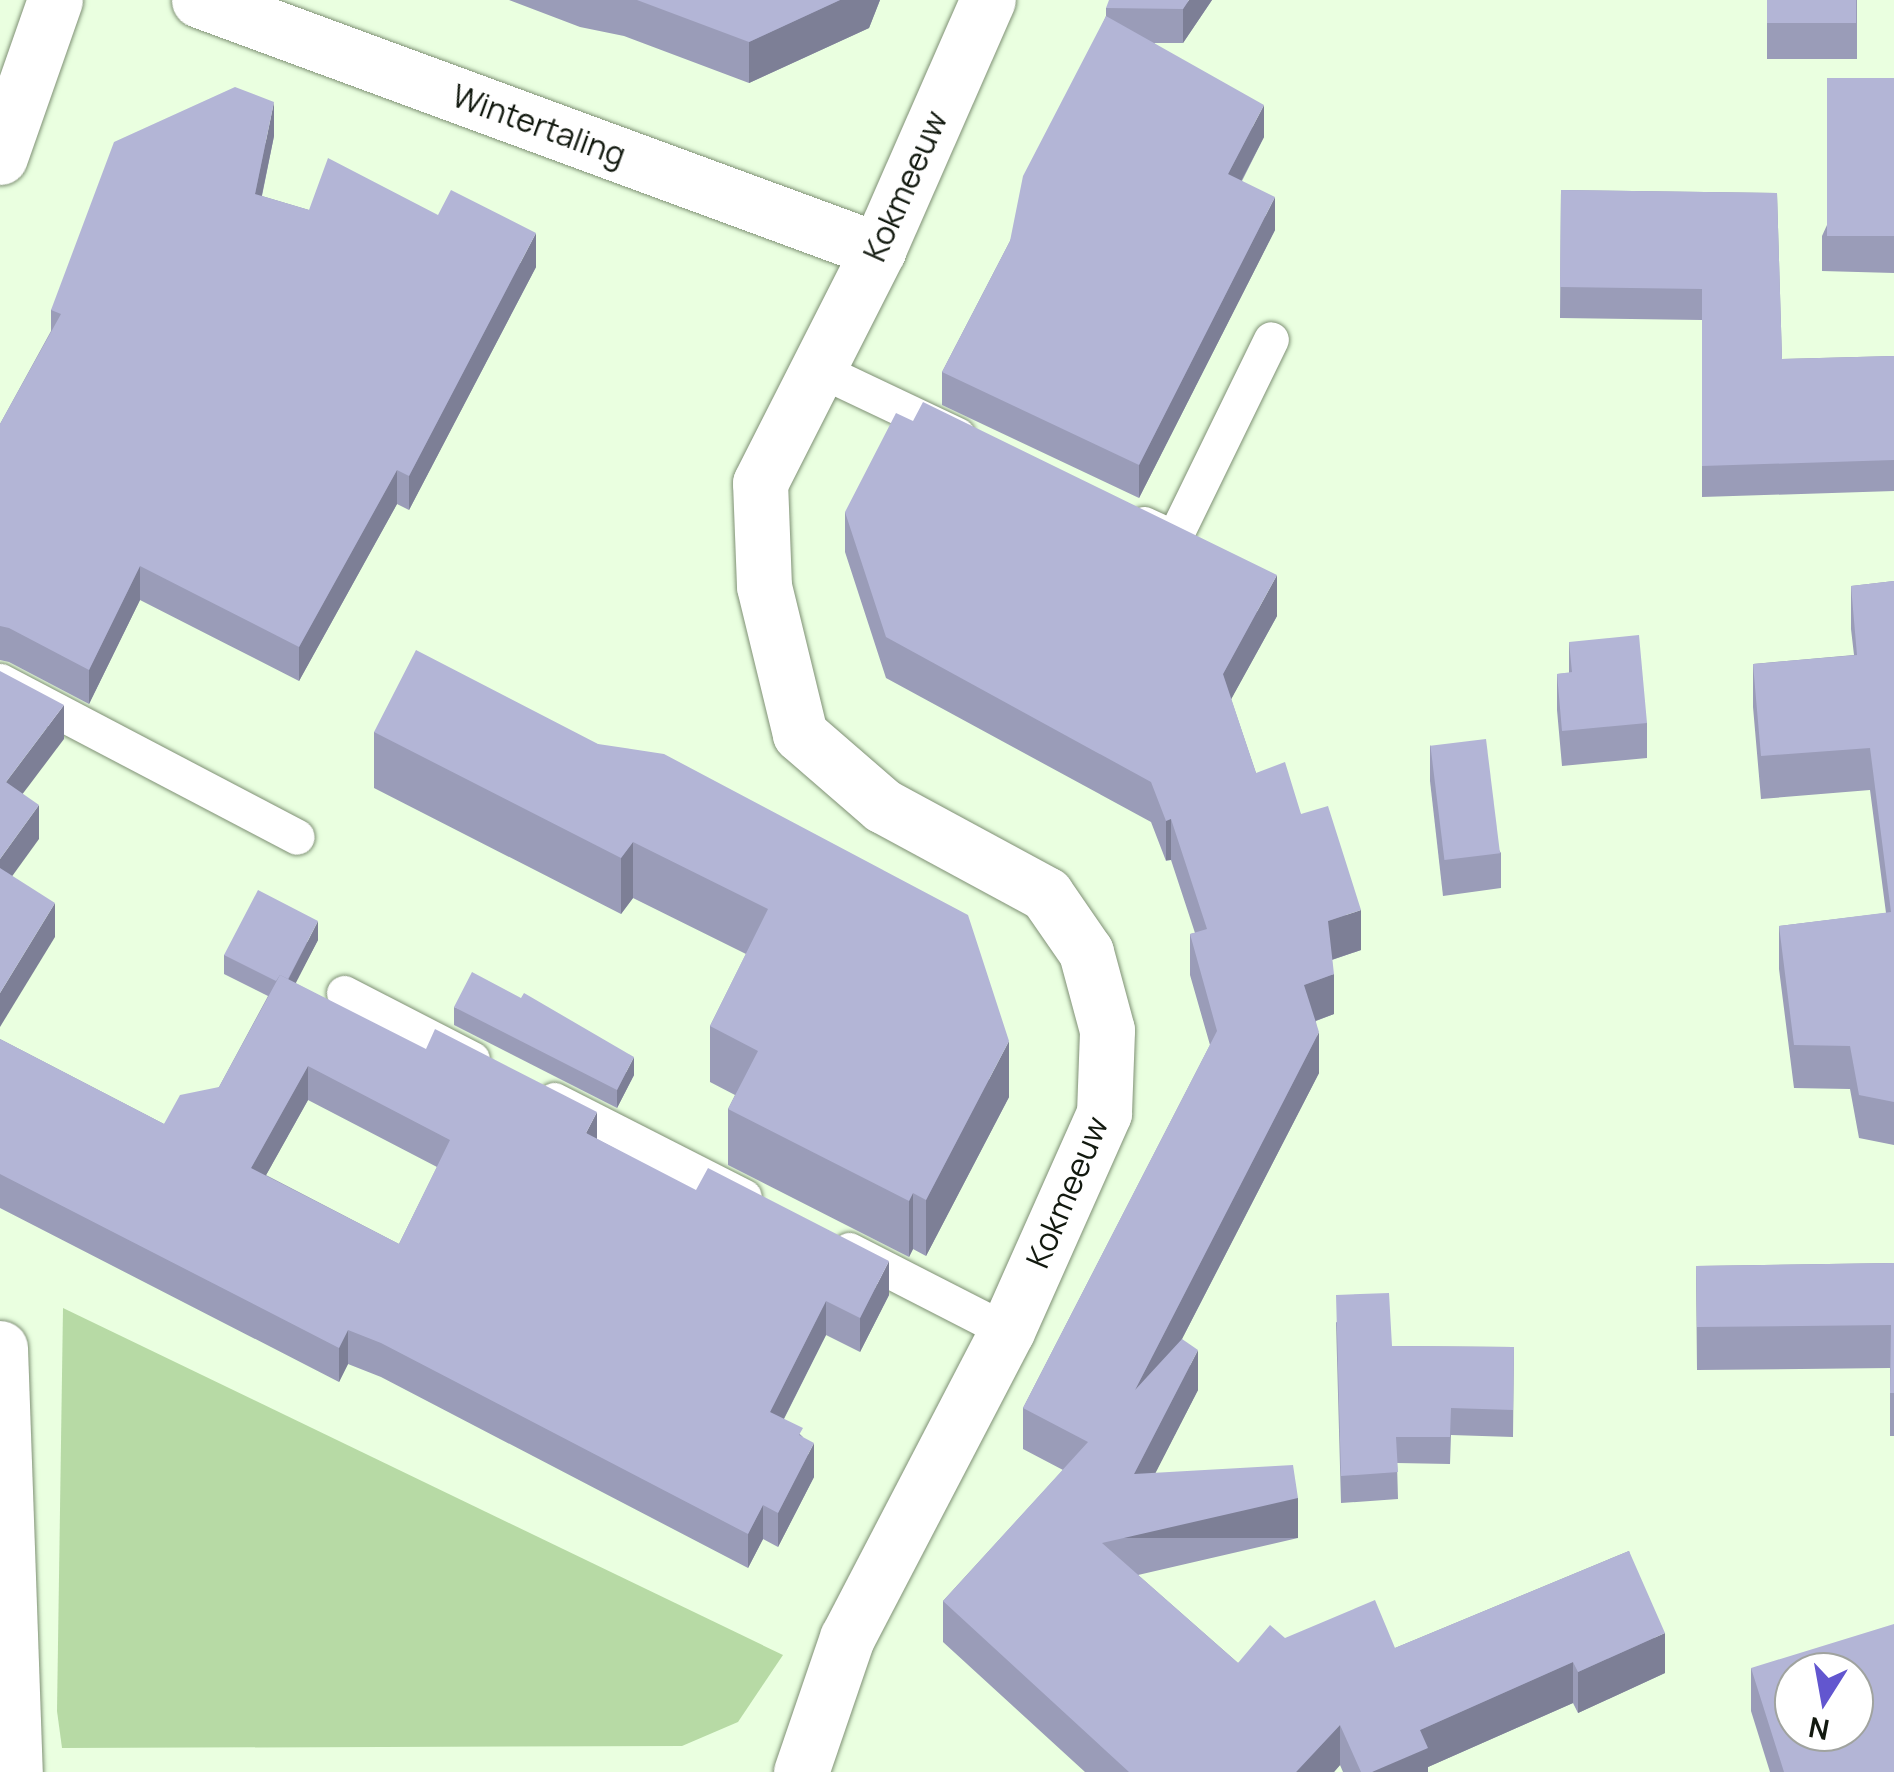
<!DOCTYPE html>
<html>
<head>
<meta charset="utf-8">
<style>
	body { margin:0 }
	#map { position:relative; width:1894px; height:1772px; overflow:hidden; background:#eaffe0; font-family:Manrope,sans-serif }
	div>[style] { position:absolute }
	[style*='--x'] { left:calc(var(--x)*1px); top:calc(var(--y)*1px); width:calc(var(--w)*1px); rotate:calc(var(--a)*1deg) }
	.green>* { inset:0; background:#b7daa5 }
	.roads { filter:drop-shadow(0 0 2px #7f9175) drop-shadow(0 0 2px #7f9175) }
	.service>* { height:35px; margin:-17.5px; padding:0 17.5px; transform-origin:17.5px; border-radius:17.5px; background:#fff }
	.minor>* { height:55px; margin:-27.5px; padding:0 27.5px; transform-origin:27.5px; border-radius:27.5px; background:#fff }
	.wall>* { inset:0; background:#9a9cb8; transform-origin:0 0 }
	.shaded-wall>* { inset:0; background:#7d7f96; transform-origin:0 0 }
	.building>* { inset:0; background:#b3b5d6; transform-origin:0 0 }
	span { translate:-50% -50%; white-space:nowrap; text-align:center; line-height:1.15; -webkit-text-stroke:10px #fff; paint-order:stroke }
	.street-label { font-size:32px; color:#12190f }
	.north { position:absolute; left:1774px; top:1652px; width:100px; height:100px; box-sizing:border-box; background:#fff; border:2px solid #a0a39f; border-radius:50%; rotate:191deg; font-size:28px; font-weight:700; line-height:40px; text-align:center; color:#12190f }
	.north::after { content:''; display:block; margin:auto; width:35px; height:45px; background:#6256cf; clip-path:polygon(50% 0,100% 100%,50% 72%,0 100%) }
</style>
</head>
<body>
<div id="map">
	<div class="green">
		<i style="clip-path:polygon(63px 1308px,783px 1655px,738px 1722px,682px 1746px,62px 1748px,57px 1711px)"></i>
	</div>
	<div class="roads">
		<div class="service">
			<i style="--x:818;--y:369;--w:154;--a:25.4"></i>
			<i style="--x:1144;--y:524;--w:33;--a:25"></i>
			<i style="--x:1174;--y:538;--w:221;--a:-64"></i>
			<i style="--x:0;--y:681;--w:335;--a:27.7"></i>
			<i style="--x:344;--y:993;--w:144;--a:27.3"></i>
			<i style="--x:554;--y:1100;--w:213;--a:27"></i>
			<i style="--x:849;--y:1250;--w:178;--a:27.1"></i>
		</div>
		<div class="minor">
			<i style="--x:199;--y:0;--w:724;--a:20.21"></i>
			<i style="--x:0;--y:157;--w:166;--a:-70.7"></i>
			<i style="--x:0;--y:1348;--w:424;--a:88"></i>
			<i style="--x:801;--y:1772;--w:142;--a:-71.1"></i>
			<i style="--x:847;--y:1638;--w:346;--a:-62.5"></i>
			<i style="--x:1007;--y:1331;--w:239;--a:-66"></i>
			<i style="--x:1104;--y:1113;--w:83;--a:-87.9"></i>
			<i style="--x:1107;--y:1030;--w:81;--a:-105.1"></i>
			<i style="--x:1086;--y:952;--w:70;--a:-124.6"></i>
			<i style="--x:1046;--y:894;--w:185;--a:-151.6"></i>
			<i style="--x:883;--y:806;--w:110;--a:-139.1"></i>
			<i style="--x:800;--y:734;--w:152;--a:-103.7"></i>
			<i style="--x:764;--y:586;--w:103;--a:-92.2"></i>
			<i style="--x:760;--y:483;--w:261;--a:-63.1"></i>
			<i style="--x:878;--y:250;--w:273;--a:-66.3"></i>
		</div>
	</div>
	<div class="wall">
		<i style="clip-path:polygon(509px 0,880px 0,869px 28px,749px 83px,624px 36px,580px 27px)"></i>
		<i style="clip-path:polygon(1212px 0,1183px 43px,1154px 43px,1264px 137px,1242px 181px,1275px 230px,1139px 498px,942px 405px,942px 372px,1010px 241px,1106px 16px,1106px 8px)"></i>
		<i style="left:1767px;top:0;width:90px;height:59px"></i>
		<i style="clip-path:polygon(1894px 78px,1894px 273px,1822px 271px,1822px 236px)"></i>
		<i style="clip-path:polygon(274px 136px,262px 196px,309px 210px,536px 267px,409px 510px,397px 504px,299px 681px,140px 600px,89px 704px,9px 662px,0 660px,0 424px,51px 331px,51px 310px)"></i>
		<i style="clip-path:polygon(1561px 190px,1777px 193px,1782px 359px,1894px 356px,1894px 491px,1702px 497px,1702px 320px,1560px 318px)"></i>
		<i style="clip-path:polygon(845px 512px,1277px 616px,1231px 699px,1256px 773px,1301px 814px,1361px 950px,1332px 960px,1334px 1014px,1316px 1021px,1319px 1073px,1182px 1339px,1198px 1390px,1155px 1473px,1298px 1538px,1138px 1575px,1238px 1663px,1285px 1638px,1395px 1648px,1629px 1551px,1665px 1673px,1578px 1713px,1573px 1703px,1428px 1767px,1428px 1772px,1343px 1772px,1340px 1765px,1334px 1772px,1085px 1772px,943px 1642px,943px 1601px,1063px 1470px,1023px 1449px,1023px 1408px,1210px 1045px,1190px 975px,1190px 934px,1195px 933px,1171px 860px,1166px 861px,1151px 822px,886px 678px,845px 552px)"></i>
		<i style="clip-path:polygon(1894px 581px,1894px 1145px,1859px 1138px,1850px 1089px,1794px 1088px,1779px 969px,1779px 926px,1886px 913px,1870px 790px,1761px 799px,1753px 707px,1753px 664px,1854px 655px,1851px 629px,1851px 586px)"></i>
		<i style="clip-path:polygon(1569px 642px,1647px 723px,1647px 758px,1562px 766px,1557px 710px,1557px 674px,1569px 673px)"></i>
		<i style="clip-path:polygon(374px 732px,598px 744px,1009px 1097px,926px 1256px,913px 1249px,909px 1257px,728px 1165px,728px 1109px,735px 1095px,710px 1082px,710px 1026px,746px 954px,633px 898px,621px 914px,374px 788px)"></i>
		<i style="clip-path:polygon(1430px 745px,1501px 853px,1501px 888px,1443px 896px,1430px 781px)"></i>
		<i style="clip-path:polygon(evenodd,318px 940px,295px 983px,597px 1139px,889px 1295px,860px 1352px,826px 1335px,784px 1419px,803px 1437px,814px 1477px,778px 1547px,763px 1539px,748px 1568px,381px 1377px,348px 1364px,339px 1382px,0 1208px,0 1039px,164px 1124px,219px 1087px,268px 996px,224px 974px,224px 955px,318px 940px,308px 1100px,437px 1167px,399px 1244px,266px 1175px,308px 1100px)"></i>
		<i style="clip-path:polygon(454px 1007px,634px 1075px,617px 1108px,454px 1025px)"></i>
		<i style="clip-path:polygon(1894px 1263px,1894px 1436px,1890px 1436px,1890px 1368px,1697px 1370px,1696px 1266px)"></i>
		<i style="clip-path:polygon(1336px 1322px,1392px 1346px,1514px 1347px,1513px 1437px,1451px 1435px,1450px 1464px,1397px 1463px,1398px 1499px,1341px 1503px)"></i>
		<i style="clip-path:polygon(1751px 1668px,1894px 1772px,1770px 1772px,1751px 1711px)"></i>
	</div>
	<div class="shaded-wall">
		<i style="clip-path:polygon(840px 0,880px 0,869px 28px,749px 83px,749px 42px)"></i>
		<i style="clip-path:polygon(1189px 0,1212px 0,1183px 43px,1183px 9px)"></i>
		<i style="clip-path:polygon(274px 102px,274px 136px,255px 228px,255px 194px)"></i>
		<i style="clip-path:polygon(1264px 105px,1264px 137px,1228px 206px,1228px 174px)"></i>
		<i style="clip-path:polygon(1275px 197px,1275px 230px,1139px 498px,1139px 465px)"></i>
		<i style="clip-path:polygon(536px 233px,536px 267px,409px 510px,409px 476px)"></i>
		<i style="clip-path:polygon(397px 470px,397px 504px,299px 681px,299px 647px)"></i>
		<i style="clip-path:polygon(140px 566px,140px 600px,89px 704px,89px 670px)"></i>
		<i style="clip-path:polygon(1277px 575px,1277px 616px,1223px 714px,1223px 674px)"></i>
		<i style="clip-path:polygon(64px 705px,64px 739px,6px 816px,6px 782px)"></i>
		<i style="clip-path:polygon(39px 805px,39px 839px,0 893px,0 859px)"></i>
		<i style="left:1171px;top:819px;width:41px;height:5px;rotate:90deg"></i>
		<i style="clip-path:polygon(633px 842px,633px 898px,621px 914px,621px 858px)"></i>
		<i style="clip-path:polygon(55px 903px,55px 937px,0 1027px,0 993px)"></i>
		<i style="clip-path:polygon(1361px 910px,1361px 950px,1328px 961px,1328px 921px)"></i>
		<i style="clip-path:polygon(318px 921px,318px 940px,285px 1004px,285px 986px)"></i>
		<i style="clip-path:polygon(1334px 974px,1334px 1014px,1304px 1025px,1304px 985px)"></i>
		<i style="clip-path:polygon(1319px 1032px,1319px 1073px,1135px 1430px,1135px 1390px)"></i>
		<i style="clip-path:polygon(1009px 1041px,1009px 1097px,926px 1256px,926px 1200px)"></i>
		<i style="clip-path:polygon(634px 1057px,634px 1075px,617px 1108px,617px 1090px)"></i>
		<i style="clip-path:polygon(308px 1066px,308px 1100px,251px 1202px,251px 1168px)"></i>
		<i style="clip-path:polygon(597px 1112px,597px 1146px,586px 1133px)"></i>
		<i style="clip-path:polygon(913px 1193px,913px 1249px,909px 1257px,909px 1201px)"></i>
		<i style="clip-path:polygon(889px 1261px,889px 1295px,860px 1352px,860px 1318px)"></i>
		<i style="clip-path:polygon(826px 1301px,826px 1335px,770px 1446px,770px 1412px)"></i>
		<i style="clip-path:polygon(348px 1330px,348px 1364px,339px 1382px,339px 1348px)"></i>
		<i style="clip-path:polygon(1198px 1350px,1198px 1390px,1134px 1515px,1134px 1474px)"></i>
		<i style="clip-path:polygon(814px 1443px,814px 1477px,778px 1547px,778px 1513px)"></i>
		<i style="left:1298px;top:1498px;width:40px;height:201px;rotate:90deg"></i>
		<i style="clip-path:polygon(763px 1505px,763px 1539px,748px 1568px,748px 1534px)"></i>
		<i style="clip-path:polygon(1665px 1633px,1665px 1673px,1578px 1713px,1578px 1672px)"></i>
		<i style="clip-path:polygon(1573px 1662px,1573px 1703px,1428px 1767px,1428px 1772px,1372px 1772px,1420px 1730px)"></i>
		<i style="clip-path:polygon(1340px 1725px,1340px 1765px,1334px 1772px,1296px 1772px)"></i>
	</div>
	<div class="building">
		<i style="clip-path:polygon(637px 0,840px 0,749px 42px)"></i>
		<i style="clip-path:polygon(1109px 0,1189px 0,1183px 9px,1106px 8px)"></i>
		<i style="left:1767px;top:0;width:89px;height:23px"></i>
		<i style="clip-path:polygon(1106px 16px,1264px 105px,1228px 174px,1275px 197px,1139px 465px,942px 372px,1010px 241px,1023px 176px)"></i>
		<i style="left:1827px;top:78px;width:67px;height:158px"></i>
		<i style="clip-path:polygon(235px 87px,274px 102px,255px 194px,309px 210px,328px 158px,438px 215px,451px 190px,536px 233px,409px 476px,397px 470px,299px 647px,140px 566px,89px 670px,9px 628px,0 626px,0 424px,61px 314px,51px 310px,114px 142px)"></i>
		<i style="clip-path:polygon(1561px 190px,1777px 193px,1782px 359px,1894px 356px,1894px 460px,1702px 466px,1702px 289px,1560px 287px)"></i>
		<i style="clip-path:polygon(923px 402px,1277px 575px,1223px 674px,1256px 773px,1285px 762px,1301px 814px,1328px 806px,1361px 910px,1328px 921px,1334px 974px,1304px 985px,1319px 1032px,1135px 1390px,1182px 1339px,1198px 1350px,1134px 1474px,1293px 1465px,1298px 1498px,1102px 1543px,1238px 1663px,1270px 1625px,1285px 1638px,1375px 1600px,1395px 1648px,1629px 1551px,1665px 1633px,1578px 1672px,1573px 1662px,1420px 1730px,1428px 1748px,1372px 1772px,1361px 1772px,1340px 1725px,1296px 1772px,1129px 1772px,943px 1601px,1088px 1442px,1023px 1408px,1217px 1031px,1190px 934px,1207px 929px,1171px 819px,1166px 821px,1151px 782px,886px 637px,845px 512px,896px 413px,913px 421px)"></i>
		<i style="clip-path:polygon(1894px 581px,1894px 1102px,1859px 1095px,1850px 1046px,1794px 1045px,1779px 926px,1891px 912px,1870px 748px,1761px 756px,1753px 664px,1857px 655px,1851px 586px)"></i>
		<i style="clip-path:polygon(1639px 635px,1647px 723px,1562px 731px,1557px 674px,1572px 672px,1569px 642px)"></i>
		<i style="clip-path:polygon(416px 650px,598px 744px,664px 754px,968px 915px,1009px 1041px,926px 1200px,913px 1193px,909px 1201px,728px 1109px,758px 1051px,710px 1026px,768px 909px,633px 842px,621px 858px,374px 732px)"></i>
		<i style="clip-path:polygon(0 671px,64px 705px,6px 782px,39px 805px,0 859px)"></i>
		<i style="left:1486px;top:739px;width:115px;height:56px;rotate:83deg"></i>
		<i style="clip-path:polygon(0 868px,55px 903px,0 993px)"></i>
		<i style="clip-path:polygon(258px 890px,318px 921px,288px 979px,280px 975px,276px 981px,224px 955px)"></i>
		<i style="clip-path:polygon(472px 972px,521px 998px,524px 993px,634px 1057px,617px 1090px,454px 1007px)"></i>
		<i style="clip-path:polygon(evenodd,280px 975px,426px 1049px,435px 1029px,597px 1112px,586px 1133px,696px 1190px,708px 1168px,889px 1261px,860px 1318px,826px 1301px,770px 1412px,803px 1428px,799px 1435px,814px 1443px,778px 1513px,763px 1505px,748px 1534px,381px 1343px,348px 1330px,339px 1348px,0 1174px,0 1039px,164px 1124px,180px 1095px,219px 1087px,280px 975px,308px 1066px,450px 1140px,399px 1244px,251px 1168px,308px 1066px)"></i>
		<i style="clip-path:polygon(1894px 1263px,1894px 1393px,1890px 1393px,1891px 1325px,1697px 1327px,1696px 1266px)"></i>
		<i style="clip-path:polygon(1389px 1293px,1392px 1346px,1514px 1347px,1513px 1410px,1451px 1408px,1450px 1437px,1396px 1437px,1398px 1472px,1341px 1476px,1336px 1295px)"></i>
		<i style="clip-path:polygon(evenodd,1894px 1624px,1894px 1772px,1784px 1772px,1751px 1668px,1894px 1624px,1794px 1672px,1854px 1672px,1854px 1732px,1794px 1732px,1794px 1672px)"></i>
	</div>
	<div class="street-label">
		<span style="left:539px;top:125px;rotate:20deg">Wintertaling</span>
		<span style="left:905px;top:186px;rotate:-66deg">Kokmeeuw</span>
		<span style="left:1067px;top:1192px;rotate:-67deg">Kokmeeuw</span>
	</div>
	<div class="north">N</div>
</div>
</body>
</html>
